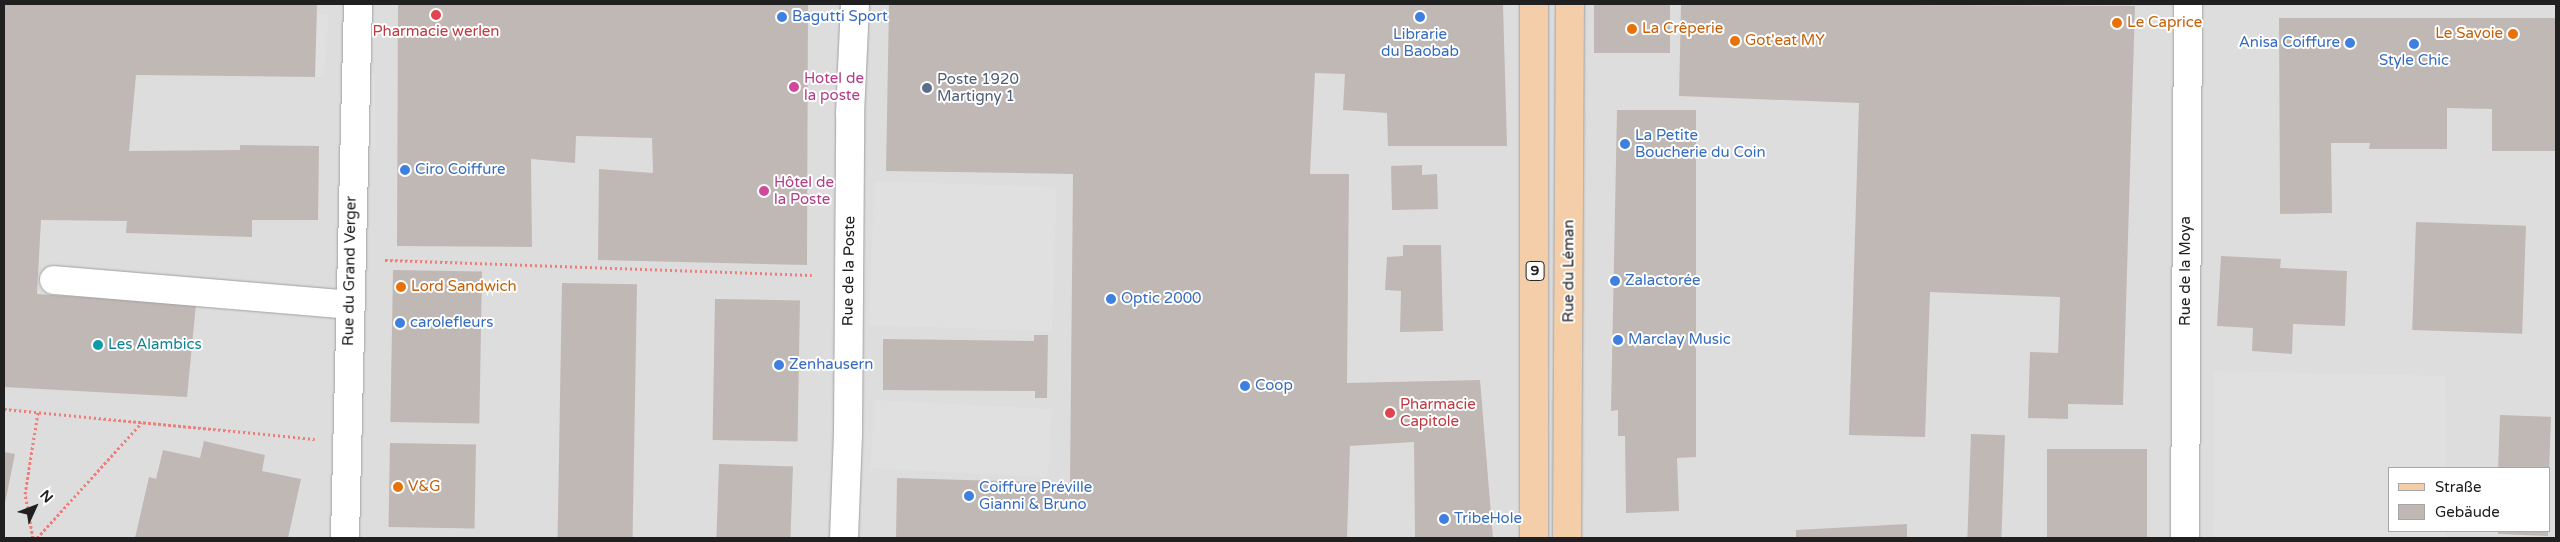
<!DOCTYPE html>
<html>
<head>
<meta charset="utf-8">
<style>
	body { margin:0 }
	#map { position:relative; width:2560px; height:542px; overflow:hidden; background:#f0ede8; font-family:"Varela Round",sans-serif }
	div>[style] { position:absolute }
	[style*='--x'] { left:calc(var(--x)*1px); top:calc(var(--y)*1px); width:calc(var(--w)*1px); rotate:calc(var(--a)*1deg) }
	.residential>* { inset:0; background:#dedddd }
	.parking>* { inset:0; background:#e0e0e0; transform-origin:0 0 }
	.building>* { inset:0; background:#c0b8b4; transform-origin:0 0 }
	.path>* { height:3px; margin-top:-1.5px; transform-origin:0; background:repeating-linear-gradient(90deg,#ee7e7a 0 2.5px,transparent 0 5px) }
	.roads { filter:drop-shadow(0 0 1px #a1a1a1) drop-shadow(0 0 1px #a1a1a1) }
	.street>* { height:28px; margin:-14px; padding:0 14px; transform-origin:14px; border-radius:14px; background:#fff }
	.primary>* { height:28px; margin:-14px; padding:0 14px; transform-origin:14px; border-radius:14px; background:#f4cea8 }
	.dots>* { width:14px; height:14px; translate:-50% -50%; box-sizing:border-box; border:2px solid #fff; border-radius:50% }
	span { translate:-50% -50%; white-space:nowrap; text-align:center; line-height:1.15; -webkit-text-stroke:4px #fff; paint-order:stroke }
	.shield-label span { padding:1px 4px; background:#fff; border:1px solid; border-radius:4px; -webkit-text-stroke-width:0 }
	.shield-label { font-size:14px; color:#202020; font-weight:700 }
	.shop-label { font-size:15px; color:#366cbe }
	.left { translate:0 -50%; text-align:left }
	.right { translate:-100% -50%; text-align:right }
	.food-label { font-size:15px; color:#c56008 }
	.health-label { font-size:15px; color:#be3a42 }
	.hotel-label { font-size:15px; color:#b23c85 }
	.service-label { font-size:15px; color:#4e5e75 }
	.street-label { font-size:15px; color:#202020 }
	.culture-label { font-size:15px; color:#0d838f }
	.frame { position:absolute; inset:0; border:5px solid #202020; pointer-events:none }
	.legend { position:absolute; left:2388px; top:467px; width:162px; height:65px; box-sizing:border-box; background:#fff; border:1px solid #a6a6a6; margin:0; padding:6px 9px; list-style:none; font-size:15px; color:#202020 }
	.legend li { display:flex; align-items:center; gap:10px; height:25px }
	.legend b { width:25px; border:1px solid #a6a6a6 }
	.north { position:absolute; left:10px; top:482px; width:50px; height:50px; -webkit-text-stroke:4px #fff; paint-order:stroke; rotate:47deg; font-size:14px; font-weight:700; line-height:20px; text-align:center; color:#202020 }
	.north::after { content:''; display:block; margin:auto; width:18px; height:22px; background:#202020; clip-path:polygon(50% 0,100% 100%,50% 72%,0 100%) }
</style>
</head>
<body>
<div id="map">
	<div class="residential">
		<i style="clip-path:polygon(evenodd,4px 4px,2556px 4px,2556px 538px,4px 538px,4px 4px,2389px 468px,2549px 468px,2549px 531px,2389px 531px,2389px 468px)"></i>
	</div>
	<div class="parking">
		<i style="left:318px;top:14px;width:11px;height:63px;rotate:5deg"></i>
		<i style="left:364px;top:74px;width:11px;height:73px"></i>
		<i style="left:874px;top:181px;width:183px;height:144px;rotate:2deg"></i>
		<i style="clip-path:polygon(2214px 371px,2445px 376px,2446px 468px,2389px 468px,2389px 531px,2446px 531px,2446px 538px,2213px 538px)"></i>
		<i style="left:874px;top:400px;width:178px;height:68px;rotate:3deg"></i>
	</div>
	<div class="building">
		<i style="clip-path:polygon(4px 4px,317px 4px,315px 77px,136px 75px,129px 151px,240px 150px,240px 145px,319px 146px,318px 220px,252px 220px,252px 237px,126px 233px,127px 221px,41px 220px,37px 294px,196px 304px,187px 397px,4px 387px)"></i>
		<i style="clip-path:polygon(398px 4px,808px 4px,807px 265px,598px 260px,599px 169px,653px 173px,652px 138px,576px 136px,575px 163px,531px 159px,532px 247px,397px 246px)"></i>
		<i style="clip-path:polygon(889px 4px,1503px 4px,1507px 146px,1388px 146px,1387px 113px,1343px 110px,1345px 74px,1315px 73px,1310px 174px,1349px 174px,1347px 383px,1480px 380px,1493px 538px,1415px 538px,1414px 442px,1350px 446px,1347px 538px,896px 538px,897px 478px,1070px 483px,1073px 174px,886px 171px)"></i>
		<i style="left:1594px;top:4px;width:76px;height:49px"></i>
		<i style="clip-path:polygon(1681px 4px,2135px 6px,2123px 405px,2068px 404px,2068px 419px,2028px 418px,2030px 352px,2058px 353px,2060px 297px,1930px 292px,1925px 437px,1849px 435px,1859px 103px,1679px 96px)"></i>
		<i style="clip-path:polygon(2279px 18px,2556px 18px,2556px 151px,2492px 151px,2492px 109px,2447px 108px,2447px 149px,2369px 149px,2370px 143px,2331px 143px,2332px 213px,2280px 214px)"></i>
		<i style="clip-path:polygon(1617px 110px,1696px 110px,1696px 457px,1677px 458px,1679px 511px,1626px 513px,1625px 436px,1618px 436px,1618px 410px,1611px 411px)"></i>
		<i style="clip-path:polygon(1422px 165px,1422px 175px,1437px 174px,1438px 209px,1392px 210px,1391px 166px)"></i>
		<i style="left:2416px;top:222px;width:110px;height:108px;rotate:2deg"></i>
		<i style="clip-path:polygon(1403px 245px,1441px 245px,1443px 331px,1400px 332px,1401px 291px,1385px 290px,1387px 257px,1403px 256px)"></i>
		<i style="clip-path:polygon(2221px 256px,2281px 259px,2280px 268px,2347px 271px,2345px 326px,2293px 324px,2292px 354px,2252px 351px,2253px 328px,2217px 326px)"></i>
		<i style="left:393px;top:270px;width:89px;height:152px;rotate:1deg"></i>
		<i style="left:562px;top:283px;width:75px;height:255px;rotate:1deg"></i>
		<i style="left:715px;top:299px;width:85px;height:141px;rotate:1deg"></i>
		<i style="clip-path:polygon(1034px 335px,1048px 335px,1047px 398px,1035px 398px,1035px 391px,883px 390px,883px 339px,1034px 341px)"></i>
		<i style="left:2500px;top:415px;width:51px;height:53px;rotate:2deg"></i>
		<i style="left:1971px;top:434px;width:34px;height:104px;rotate:2deg"></i>
		<i style="clip-path:polygon(204px 441px,265px 455px,262px 471px,301px 479px,288px 538px,135px 538px,149px 477px,156px 479px,163px 450px,200px 458px)"></i>
		<i style="left:390px;top:443px;width:86px;height:84px;rotate:1deg"></i>
		<i style="left:2047px;top:449px;width:100px;height:89px"></i>
		<i style="clip-path:polygon(4px 452px,15px 454px,5px 503px,4px 503px)"></i>
		<i style="left:719px;top:464px;width:74px;height:74px;rotate:2deg"></i>
		<i style="clip-path:polygon(1907px 524px,1907px 538px,1796px 538px,1796px 530px)"></i>
		<i style="clip-path:polygon(2498px 531px,2548px 531px,2548px 536px,2498px 534px)"></i>
	</div>
	<div class="path">
		<i style="--x:385;--y:260;--w:427;--a:2"></i>
		<i style="--x:4;--y:409;--w:312;--a:5.5"></i>
		<i style="--x:33;--y:538;--w:45;--a:-100.3"></i>
		<i style="--x:25;--y:494;--w:83;--a:-81"></i>
		<i style="--x:37;--y:538;--w:156;--a:-47.8"></i>
	</div>
	<div class="roads">
		<div class="street">
			<i style="--x:54;--y:280;--w:297;--a:4.8"></i>
			<i style="--x:345;--y:538;--w:534;--a:-88.61"></i>
			<i style="--x:844;--y:538;--w:103;--a:-87.8"></i>
			<i style="--x:848;--y:435;--w:321;--a:-89.6"></i>
			<i style="--x:850;--y:114;--w:110;--a:-87.4"></i>
			<i style="--x:2185;--y:538;--w:534;--a:-89.68"></i>
		</div>
		<div class="primary">
			<i style="--x:1534;--y:4;--w:534;--a:90"></i>
			<i style="--x:1567;--y:538;--w:534;--a:-89.68"></i>
		</div>
	</div>
	<div class="dots">
		<i style="left:436px;top:15px;background:#e0444e"></i>
		<i style="left:782px;top:17px;background:#3f7fe0"></i>
		<i style="left:1420px;top:17px;background:#3f7fe0"></i>
		<i style="left:2117px;top:23px;background:#e8710a"></i>
		<i style="left:1632px;top:29px;background:#e8710a"></i>
		<i style="left:2513px;top:34px;background:#e8710a"></i>
		<i style="left:1735px;top:41px;background:#e8710a"></i>
		<i style="left:2350px;top:43px;background:#3f7fe0"></i>
		<i style="left:2414px;top:44px;background:#3f7fe0"></i>
		<i style="left:794px;top:87px;background:#d1479c"></i>
		<i style="left:927px;top:88px;background:#5c6f8a"></i>
		<i style="left:1625px;top:144px;background:#3f7fe0"></i>
		<i style="left:405px;top:170px;background:#3f7fe0"></i>
		<i style="left:764px;top:191px;background:#d1479c"></i>
		<i style="left:1615px;top:281px;background:#3f7fe0"></i>
		<i style="left:401px;top:287px;background:#e8710a"></i>
		<i style="left:1111px;top:299px;background:#3f7fe0"></i>
		<i style="left:400px;top:323px;background:#3f7fe0"></i>
		<i style="left:1618px;top:340px;background:#3f7fe0"></i>
		<i style="left:98px;top:345px;background:#0f9aa8"></i>
		<i style="left:779px;top:365px;background:#3f7fe0"></i>
		<i style="left:1245px;top:386px;background:#3f7fe0"></i>
		<i style="left:1390px;top:413px;background:#e0444e"></i>
		<i style="left:398px;top:487px;background:#e8710a"></i>
		<i style="left:969px;top:496px;background:#3f7fe0"></i>
		<i style="left:1444px;top:519px;background:#3f7fe0"></i>
	</div>
	<div class="shield-label">
		<span style="left:1535px;top:271px">9</span>
	</div>
	<div class="shop-label">
		<span class="left" style="left:792px;top:17px">Bagutti Sport</span>
		<span style="left:1420px;top:43px">Librarie<br>du Baobab</span>
		<span class="right" style="left:2340px;top:43px">Anisa Coiffure</span>
		<span style="left:2414px;top:61px">Style Chic</span>
		<span class="left" style="left:1635px;top:144px">La Petite<br>Boucherie du Coin</span>
		<span class="left" style="left:415px;top:170px">Ciro Coiffure</span>
		<span class="left" style="left:1625px;top:281px">Zalactorée</span>
		<span class="left" style="left:1121px;top:299px">Optic 2000</span>
		<span class="left" style="left:410px;top:323px">carolefleurs</span>
		<span class="left" style="left:1628px;top:340px">Marclay Music</span>
		<span class="left" style="left:789px;top:365px">Zenhausern</span>
		<span class="left" style="left:1255px;top:386px">Coop</span>
		<span class="left" style="left:979px;top:496px">Coiffure Préville<br>Gianni &amp; Bruno</span>
		<span class="left" style="left:1454px;top:519px">TribeHole</span>
	</div>
	<div class="food-label">
		<span class="left" style="left:2127px;top:23px">Le Caprice</span>
		<span class="left" style="left:1642px;top:29px">La Crêperie</span>
		<span class="right" style="left:2503px;top:34px">Le Savoie</span>
		<span class="left" style="left:1745px;top:41px">Got'eat MY</span>
		<span class="left" style="left:411px;top:287px">Lord Sandwich</span>
		<span class="left" style="left:408px;top:487px">V&amp;G</span>
	</div>
	<div class="health-label">
		<span style="left:436px;top:32px">Pharmacie werlen</span>
		<span class="left" style="left:1400px;top:413px">Pharmacie<br>Capitole</span>
	</div>
	<div class="hotel-label">
		<span class="left" style="left:804px;top:87px">Hotel de<br>la poste</span>
		<span class="left" style="left:774px;top:191px">Hôtel de<br>la Poste</span>
	</div>
	<div class="service-label">
		<span class="left" style="left:937px;top:88px">Poste 1920<br>Martigny 1</span>
	</div>
	<div class="street-label">
		<span style="left:350px;top:271px;rotate:-89deg">Rue du Grand Verger</span>
		<span style="left:849px;top:271px;rotate:-89deg">Rue de la Poste</span>
		<span style="left:1569px;top:271px;rotate:-90deg">Rue du Léman</span>
		<span style="left:2186px;top:271px;rotate:-90deg">Rue de la Moya</span>
	</div>
	<div class="culture-label">
		<span class="left" style="left:108px;top:345px">Les Alambics</span>
	</div>
	<div class="frame"></div>
	<ul class="legend">
	<li><b style="height:6px;background:#f4cea8"></b>Straße</li>
	<li><b style="height:14px;background:#c0b8b4"></b>Gebäude</li>
	</ul>
	<div class="north">N</div>
</div>
</body>
</html>
